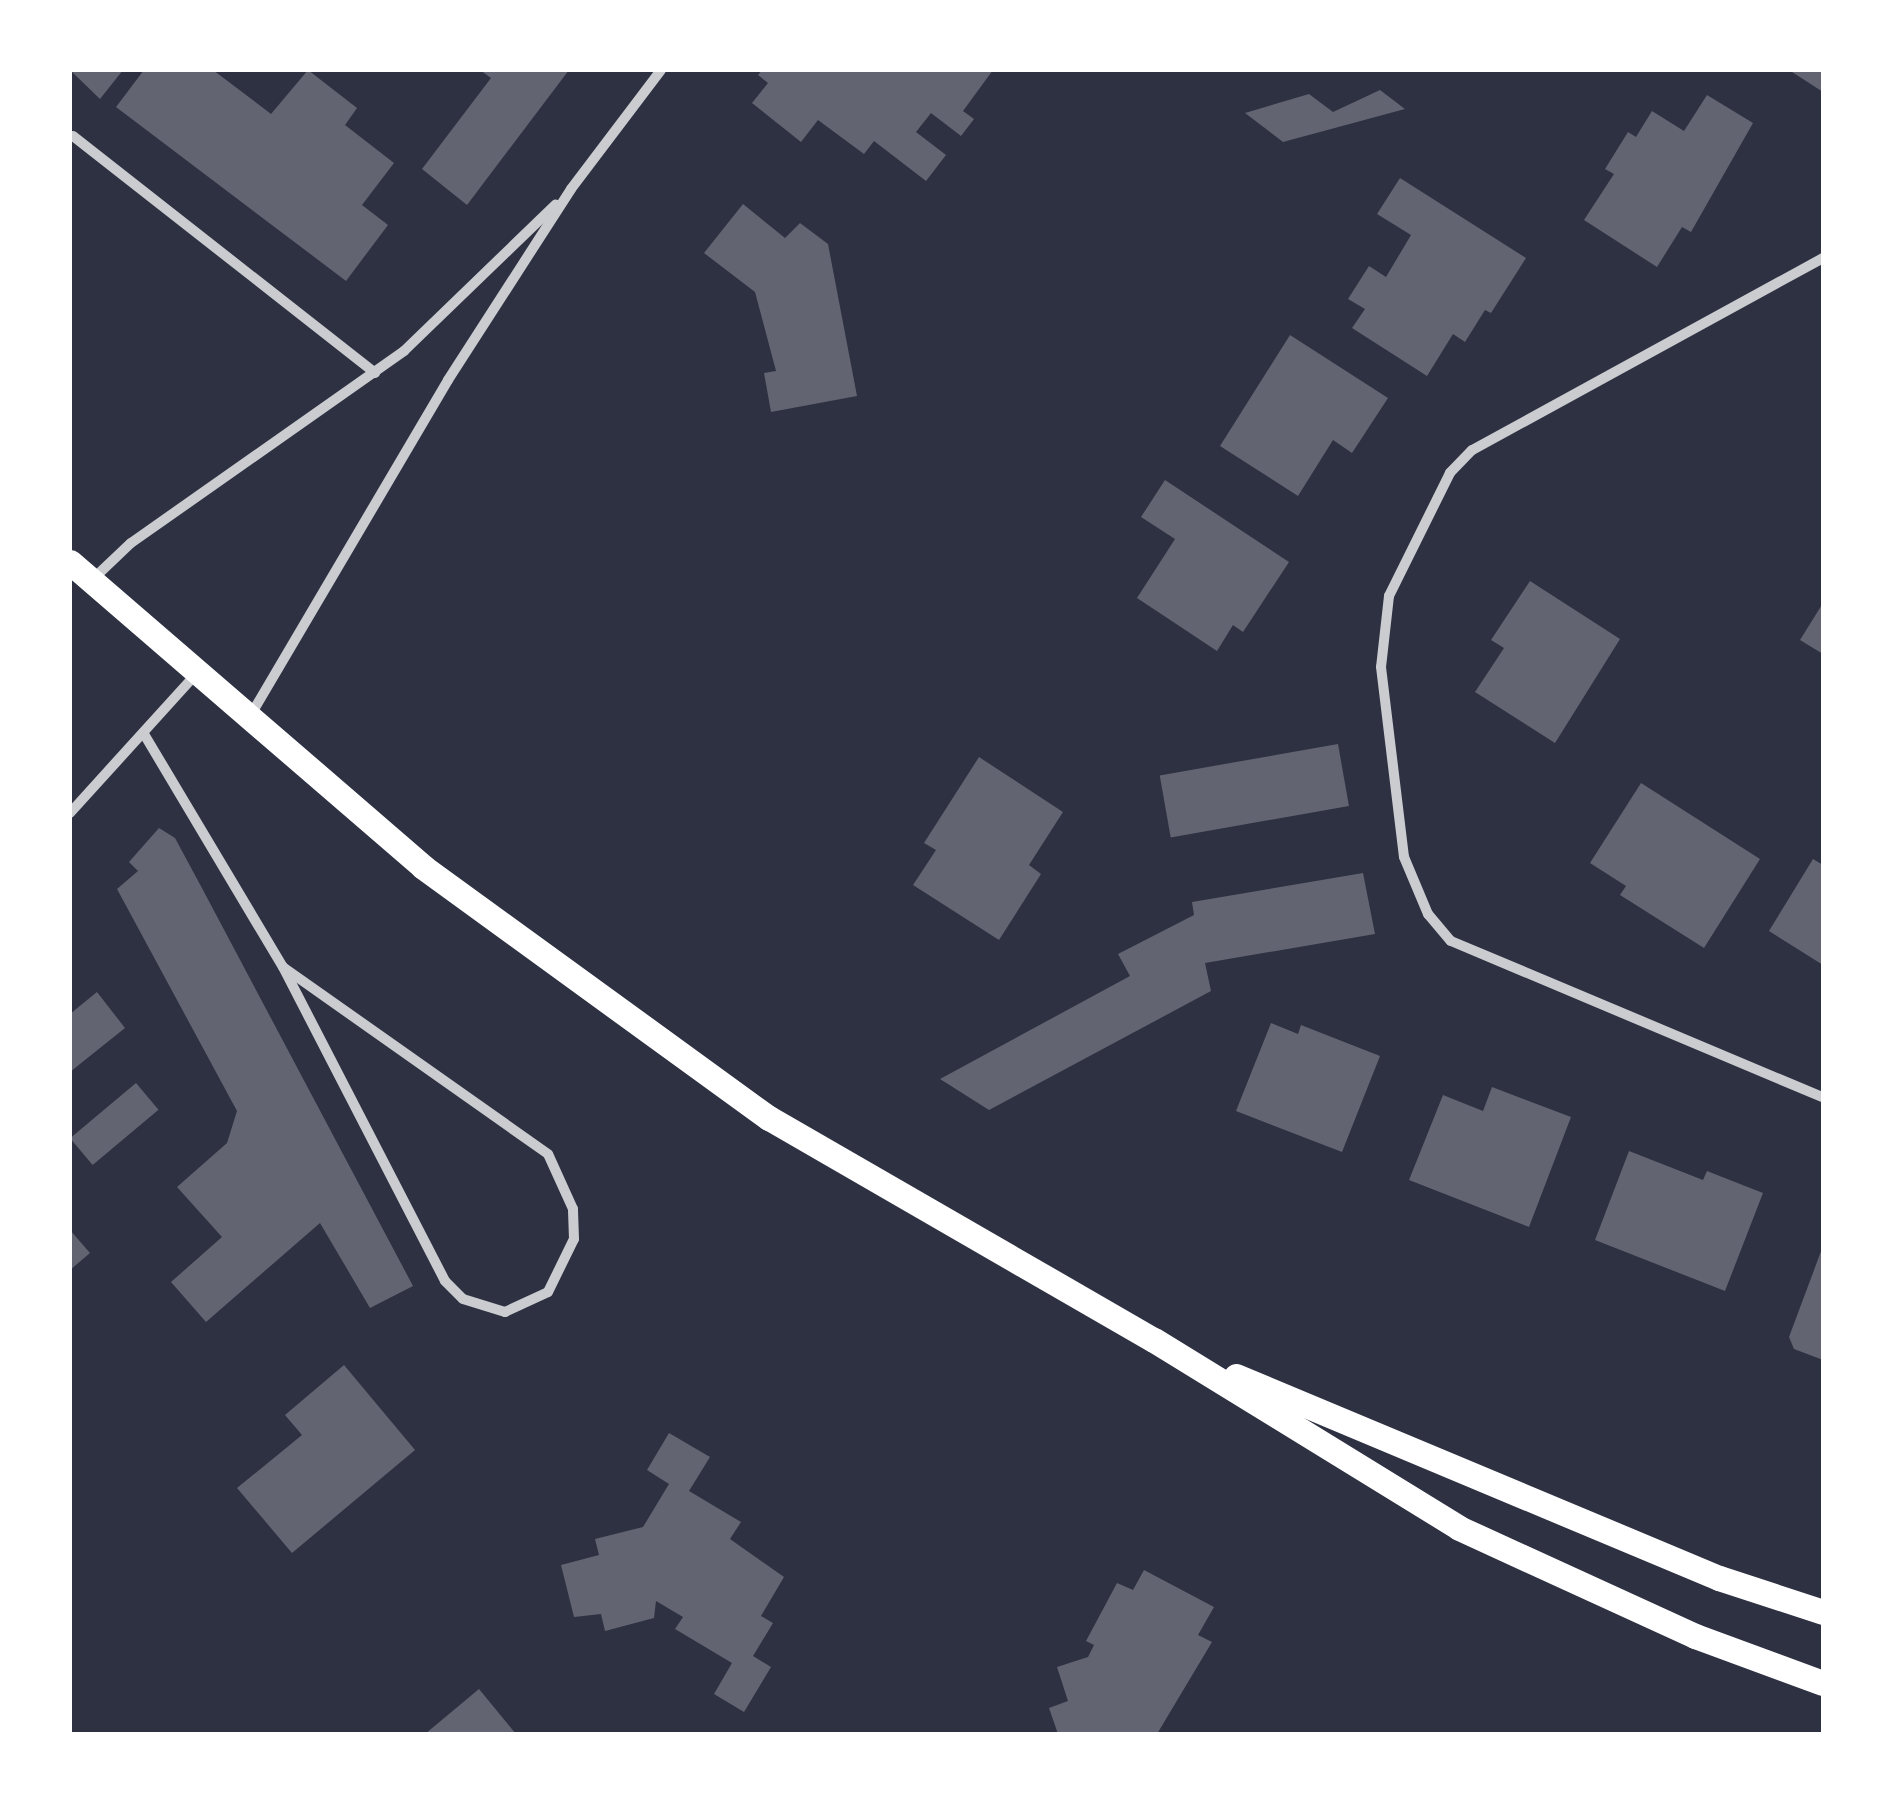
<!DOCTYPE html>
<html>
<head>
<meta charset="utf-8">
<style>
	body { margin:0 }
	#map { position:relative; width:1893px; height:1804px; overflow:hidden; background:#2d3142; font-family:"Fira Sans Condensed",sans-serif }
	div>[style] { position:absolute }
	[style*='--x'] { left:calc(var(--x)*1px); top:calc(var(--y)*1px); width:calc(var(--w)*1px); rotate:calc(var(--a)*1deg) }
	.building>* { inset:0; background:#626471; transform-origin:0 0 }
	.minor>* { height:10px; margin:-5px; padding:0 5px; transform-origin:5px; border-radius:5px; background:#caccd0 }
	.primary>* { height:25px; margin:-12.5px; padding:0 12.5px; transform-origin:12.5px; border-radius:12.5px; background:#fff }
	span { translate:-50% -50%; white-space:nowrap; text-align:center; line-height:1.15; -webkit-text-stroke:8px #fff; paint-order:stroke }
	.frame { position:absolute; inset:0; border:72px solid #fff; pointer-events:none }
</style>
</head>
<body>
<div id="map">
	<div class="building">
		<i style="clip-path:polygon(70px 70px,123px 70px,100px 99px)"></i>
		<i style="clip-path:polygon(144px 70px,213px 70px,271px 114px,308px 70px,357px 108px,345px 125px,394px 163px,362px 205px,388px 225px,346px 281px,116px 107px)"></i>
		<i style="clip-path:polygon(480px 70px,569px 70px,467px 205px,422px 169px,491px 78px)"></i>
		<i style="clip-path:polygon(762px 70px,993px 70px,963px 111px,974px 119px,961px 136px,931px 113px,916px 132px,946px 155px,926px 181px,874px 141px,864px 154px,818px 120px,801px 142px,752px 103px,768px 83px,758px 75px)"></i>
		<i style="clip-path:polygon(1789px 70px,1823px 70px,1823px 92px)"></i>
		<i style="clip-path:polygon(1380px 90px,1405px 109px,1283px 142px,1245px 113px,1309px 94px,1333px 112px)"></i>
		<i style="clip-path:polygon(1707px 95px,1753px 123px,1691px 232px,1682px 227px,1657px 267px,1584px 220px,1614px 174px,1605px 169px,1628px 132px,1636px 137px,1652px 111px,1684px 131px)"></i>
		<i style="clip-path:polygon(1400px 178px,1526px 258px,1491px 313px,1485px 310px,1465px 342px,1453px 334px,1427px 376px,1352px 328px,1365px 309px,1348px 299px,1369px 266px,1386px 277px,1411px 235px,1377px 214px)"></i>
		<i style="clip-path:polygon(743px 204px,785px 238px,800px 223px,828px 244px,857px 396px,771px 412px,764px 373px,776px 371px,755px 292px,704px 253px)"></i>
		<i style="clip-path:polygon(1290px 335px,1388px 398px,1352px 453px,1333px 440px,1298px 496px,1220px 446px)"></i>
		<i style="clip-path:polygon(1165px 480px,1289px 562px,1243px 632px,1233px 625px,1217px 651px,1137px 598px,1175px 539px,1141px 517px)"></i>
		<i style="clip-path:polygon(1530px 581px,1620px 639px,1555px 743px,1475px 692px,1504px 648px,1491px 640px)"></i>
		<i style="clip-path:polygon(1823px 603px,1823px 654px,1800px 640px)"></i>
		<i style="left:1338px;top:744px;width:63px;height:181px;rotate:80deg"></i>
		<i style="clip-path:polygon(979px 757px,1063px 812px,1029px 865px,1041px 874px,999px 940px,913px 885px,936px 850px,924px 843px)"></i>
		<i style="clip-path:polygon(1641px 783px,1760px 859px,1704px 948px,1620px 895px,1626px 886px,1590px 863px)"></i>
		<i style="clip-path:polygon(159px 828px,175px 838px,203px 890px,413px 1286px,370px 1308px,320px 1223px,206px 1322px,171px 1282px,222px 1237px,177px 1187px,227px 1143px,237px 1111px,117px 889px,138px 871px,129px 862px)"></i>
		<i style="clip-path:polygon(1813px 859px,1823px 865px,1823px 965px,1769px 931px)"></i>
		<i style="clip-path:polygon(1363px 873px,1375px 934px,1205px 963px,1211px 991px,989px 1110px,940px 1079px,1130px 976px,1118px 954px,1194px 915px,1192px 902px)"></i>
		<i style="clip-path:polygon(97px 992px,125px 1028px,70px 1072px,70px 1014px)"></i>
		<i style="clip-path:polygon(1271px 1023px,1298px 1034px,1301px 1025px,1380px 1056px,1342px 1152px,1236px 1111px)"></i>
		<i style="left:136px;top:1083px;width:35px;height:86px;rotate:50deg"></i>
		<i style="clip-path:polygon(1492px 1087px,1571px 1117px,1529px 1227px,1409px 1180px,1443px 1095px,1483px 1111px)"></i>
		<i style="clip-path:polygon(1629px 1151px,1703px 1180px,1707px 1171px,1763px 1193px,1725px 1291px,1595px 1240px)"></i>
		<i style="clip-path:polygon(70px 1230px,90px 1253px,70px 1270px)"></i>
		<i style="clip-path:polygon(1823px 1246px,1823px 1360px,1794px 1349px,1789px 1337px)"></i>
		<i style="clip-path:polygon(344px 1365px,415px 1450px,292px 1553px,237px 1488px,302px 1435px,285px 1415px)"></i>
		<i style="clip-path:polygon(669px 1433px,710px 1457px,689px 1491px,741px 1522px,730px 1539px,784px 1577px,761px 1616px,773px 1623px,753px 1656px,771px 1667px,744px 1712px,714px 1694px,732px 1663px,675px 1629px,683px 1617px,656px 1601px,654px 1618px,605px 1631px,601px 1614px,574px 1617px,561px 1565px,599px 1555px,595px 1539px,643px 1527px,669px 1484px,647px 1470px)"></i>
		<i style="clip-path:polygon(1144px 1570px,1214px 1607px,1198px 1635px,1212px 1642px,1157px 1734px,1058px 1734px,1049px 1708px,1068px 1701px,1057px 1667px,1088px 1657px,1094px 1645px,1086px 1641px,1117px 1583px,1133px 1590px)"></i>
		<i style="clip-path:polygon(479px 1689px,516px 1734px,425px 1734px)"></i>
	</div>
	<div class="minor">
		<i style="--x:73;--y:136;--w:384;--a:38.1"></i>
		<i style="--x:1823;--y:258;--w:400;--a:151.3"></i>
		<i style="--x:1472;--y:450;--w:32;--a:134"></i>
		<i style="--x:1450;--y:473;--w:137;--a:116.4"></i>
		<i style="--x:1389;--y:596;--w:71;--a:96.4"></i>
		<i style="--x:1381;--y:667;--w:191;--a:83.1"></i>
		<i style="--x:1404;--y:857;--w:62;--a:67.2"></i>
		<i style="--x:1428;--y:914;--w:35;--a:50"></i>
		<i style="--x:1451;--y:941;--w:403;--a:22.8"></i>
		<i style="--x:93;--y:579;--w:52;--a:-43.5"></i>
		<i style="--x:131;--y:543;--w:334;--a:-35.1"></i>
		<i style="--x:404;--y:351;--w:211;--a:-44"></i>
		<i style="--x:249;--y:718;--w:392;--a:-59.5"></i>
		<i style="--x:448;--y:380;--w:227;--a:-57.2"></i>
		<i style="--x:571;--y:189;--w:149;--a:-52.9"></i>
		<i style="--x:144;--y:734;--w:271;--a:59.2"></i>
		<i style="--x:283;--y:967;--w:353;--a:62.7"></i>
		<i style="--x:445;--y:1281;--w:25;--a:45"></i>
		<i style="--x:463;--y:1299;--w:44;--a:17.2"></i>
		<i style="--x:505;--y:1312;--w:47;--a:-24.9"></i>
		<i style="--x:548;--y:1292;--w:59;--a:-63.9"></i>
		<i style="--x:574;--y:1239;--w:30;--a:-92"></i>
		<i style="--x:573;--y:1209;--w:60;--a:-114.4"></i>
		<i style="--x:548;--y:1154;--w:324;--a:-144.8"></i>
		<i style="--x:70;--y:813;--w:189;--a:-47.8"></i>
	</div>
	<div class="primary">
		<i style="--x:70;--y:562;--w:467;--a:40.8"></i>
		<i style="--x:423;--y:867;--w:427;--a:36"></i>
		<i style="--x:769;--y:1118;--w:444;--a:30"></i>
		<i style="--x:1154;--y:1340;--w:358;--a:31.6"></i>
		<i style="--x:1459;--y:1528;--w:260;--a:24.6"></i>
		<i style="--x:1695;--y:1636;--w:136;--a:20.2"></i>
		<i style="--x:1236;--y:1376;--w:524;--a:22.7"></i>
		<i style="--x:1719;--y:1578;--w:109;--a:18.1"></i>
	</div>
	<div class="frame"></div>
</div>
</body>
</html>
